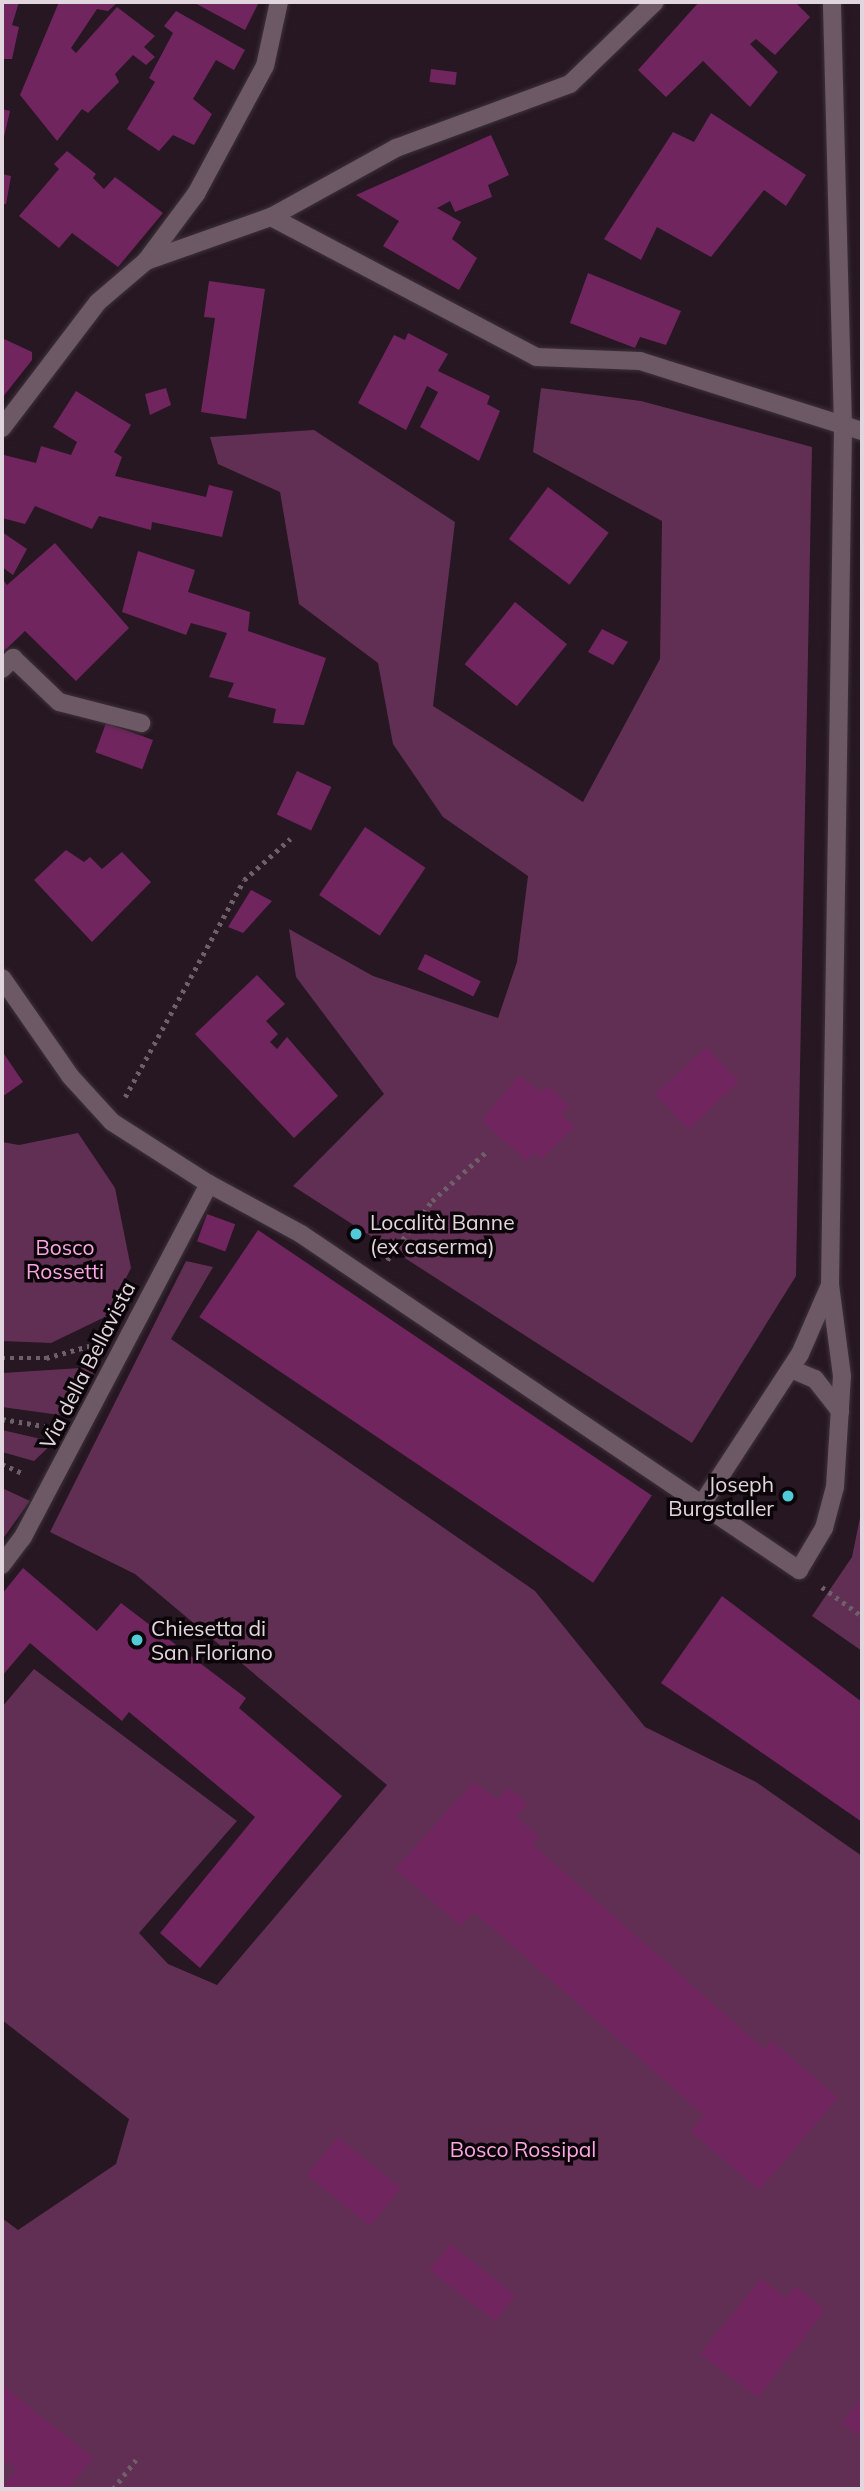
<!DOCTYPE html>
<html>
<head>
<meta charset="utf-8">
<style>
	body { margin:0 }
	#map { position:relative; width:864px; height:2491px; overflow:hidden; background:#261722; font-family:Mulish,sans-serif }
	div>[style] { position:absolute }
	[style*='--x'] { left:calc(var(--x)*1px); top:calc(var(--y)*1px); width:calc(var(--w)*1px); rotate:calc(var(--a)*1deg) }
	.green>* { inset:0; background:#622f54 }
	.building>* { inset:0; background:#71255f; transform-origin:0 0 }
	.path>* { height:4.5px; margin-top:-2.25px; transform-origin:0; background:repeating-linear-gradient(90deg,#6e606a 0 3.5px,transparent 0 8.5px) }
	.roads { filter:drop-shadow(0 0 2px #3d3139) drop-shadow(0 0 2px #3d3139) }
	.service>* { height:18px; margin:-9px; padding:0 9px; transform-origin:9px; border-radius:9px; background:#6d5966 }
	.minor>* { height:18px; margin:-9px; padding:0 9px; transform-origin:9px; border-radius:9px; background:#6d5966 }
	.tertiary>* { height:18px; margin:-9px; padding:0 9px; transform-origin:9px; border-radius:9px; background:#6d5966 }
	.dots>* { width:19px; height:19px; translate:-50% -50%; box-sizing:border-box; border:4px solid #0b0509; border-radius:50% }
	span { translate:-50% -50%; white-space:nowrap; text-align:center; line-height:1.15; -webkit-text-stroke:7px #0b0509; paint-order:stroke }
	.poi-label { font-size:21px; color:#e2d6de }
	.left { translate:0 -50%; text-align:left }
	.right { translate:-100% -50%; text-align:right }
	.park-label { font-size:21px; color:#fba5e2 }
	.street-label { font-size:21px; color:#e2d6de }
	.frame { position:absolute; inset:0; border:4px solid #e2d6de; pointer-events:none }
</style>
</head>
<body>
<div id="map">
	<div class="green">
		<i style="clip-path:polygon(541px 388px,641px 401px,812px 447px,796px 1276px,692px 1443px,293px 1186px,384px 1094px,296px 977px,289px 929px,373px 976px,498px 1018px,517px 962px,528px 876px,443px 817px,393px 744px,378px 663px,299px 604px,280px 492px,218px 464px,210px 437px,314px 430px,455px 522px,433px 706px,583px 802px,660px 659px,662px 521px,533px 452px)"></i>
		<i style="clip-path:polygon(78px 1133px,115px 1188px,131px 1268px,107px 1316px,51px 1343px,2px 1341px,2px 1142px,19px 1145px)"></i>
		<i style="clip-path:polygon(186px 1261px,213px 1267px,171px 1339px,535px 1591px,645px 1727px,756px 1782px,862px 1856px,862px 2489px,2px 2489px,2px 2218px,18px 2230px,116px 2164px,129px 2119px,2px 2020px,2px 1707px,34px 1669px,237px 1821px,139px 1933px,168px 1964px,217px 1985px,387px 1785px,135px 1574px,50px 1532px)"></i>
		<i style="clip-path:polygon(97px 1367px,67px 1416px,2px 1407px,2px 1373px)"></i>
		<i style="clip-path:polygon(2px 1430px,54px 1442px,34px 1461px,2px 1452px)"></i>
		<i style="clip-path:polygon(2px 1488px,30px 1501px,2px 1540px)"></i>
		<i style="clip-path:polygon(862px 1508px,862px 1651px,812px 1616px,852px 1557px)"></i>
	</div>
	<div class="building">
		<i style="clip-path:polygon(2px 2px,19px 2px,12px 25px,19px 27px,12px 59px,4px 59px,3px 65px)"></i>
		<i style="clip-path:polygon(59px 2px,118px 2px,108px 11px,97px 9px,71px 48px,76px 53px,117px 7px,155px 36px,144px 47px,155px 57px,146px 65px,133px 55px,115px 74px,119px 82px,88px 113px,82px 109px,57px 141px,20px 95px)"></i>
		<i style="clip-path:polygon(193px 2px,259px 2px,245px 30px)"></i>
		<i style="clip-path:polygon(699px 2px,795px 2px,810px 17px,775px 55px,756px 39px,750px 44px,778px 72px,750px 107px,703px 61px,666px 97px,638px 70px)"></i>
		<i style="clip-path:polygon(176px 11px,245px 50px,234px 70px,216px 60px,193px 99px,212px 114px,194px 145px,173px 135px,159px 151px,127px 129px,155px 82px,149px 78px,173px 33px,164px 26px)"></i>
		<i style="left:431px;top:69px;width:26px;height:13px;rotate:7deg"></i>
		<i style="clip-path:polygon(2px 109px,10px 111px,3px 141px,2px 141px)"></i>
		<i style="clip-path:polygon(711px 113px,806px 175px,786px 206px,764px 190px,711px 257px,657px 227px,641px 260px,604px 239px,673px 132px,694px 142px)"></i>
		<i style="clip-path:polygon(491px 135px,509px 175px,488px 185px,492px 197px,455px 212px,450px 201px,437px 208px,461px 222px,452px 239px,477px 258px,459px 290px,383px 246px,399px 221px,356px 195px)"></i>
		<i style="clip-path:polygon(67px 151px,96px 174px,93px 178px,104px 189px,115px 177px,163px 213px,118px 267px,72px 233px,59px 248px,19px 216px,59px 169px,54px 164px)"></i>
		<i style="clip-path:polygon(2px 174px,11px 176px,6px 204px,2px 204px)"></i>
		<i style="clip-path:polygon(588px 273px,681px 311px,666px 345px,640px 337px,635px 348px,570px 323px)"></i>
		<i style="clip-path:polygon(209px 281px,265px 289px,246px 419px,201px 412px,215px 318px,204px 317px)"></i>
		<i style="clip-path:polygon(408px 333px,448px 354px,438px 371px,490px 396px,487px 404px,500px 411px,479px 461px,420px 427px,438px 392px,427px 386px,406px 430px,358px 403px,394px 335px,405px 340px)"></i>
		<i style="clip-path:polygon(2px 338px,32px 352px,32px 360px,2px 398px)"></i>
		<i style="clip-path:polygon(166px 388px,171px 405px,150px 415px,145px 394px)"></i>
		<i style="clip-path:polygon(76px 391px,131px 425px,114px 452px,122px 457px,115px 476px,206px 497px,209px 485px,233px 491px,222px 537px,152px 522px,151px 530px,99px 516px,92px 529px,35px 506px,25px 524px,2px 518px,4px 455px,36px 463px,41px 446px,71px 455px,77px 442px,53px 427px)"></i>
		<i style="left:548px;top:487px;width:76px;height:65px;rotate:37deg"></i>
		<i style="clip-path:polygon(2px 532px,27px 549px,13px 575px,2px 567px)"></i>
		<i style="clip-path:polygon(55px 543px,129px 628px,76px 681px,25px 631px,2px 653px,2px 578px,7px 585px)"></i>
		<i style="clip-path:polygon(138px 551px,195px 570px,188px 592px,250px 612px,248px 631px,326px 658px,304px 725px,273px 723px,276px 709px,228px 697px,234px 683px,209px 677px,227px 633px,191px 623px,186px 635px,122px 612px)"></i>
		<i style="left:515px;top:602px;width:67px;height:80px;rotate:39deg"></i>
		<i style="clip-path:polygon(602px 629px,628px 642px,613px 665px,588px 652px)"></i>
		<i style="left:106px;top:723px;width:50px;height:31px;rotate:20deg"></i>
		<i style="left:297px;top:771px;width:38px;height:48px;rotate:25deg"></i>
		<i style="left:365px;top:827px;width:73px;height:82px;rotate:34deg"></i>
		<i style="clip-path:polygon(66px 850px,84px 862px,90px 857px,102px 869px,122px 852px,151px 882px,92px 942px,34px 880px)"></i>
		<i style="clip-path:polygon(251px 890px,272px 901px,243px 933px,228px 927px)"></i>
		<i style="left:425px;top:954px;width:62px;height:17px;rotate:26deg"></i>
		<i style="clip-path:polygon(257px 975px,285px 1004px,266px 1021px,278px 1034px,270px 1042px,277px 1049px,287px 1037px,338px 1096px,294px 1138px,195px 1034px)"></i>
		<i style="left:706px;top:1047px;width:48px;height:69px;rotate:47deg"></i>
		<i style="clip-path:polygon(2px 1051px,23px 1082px,2px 1097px)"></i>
		<i style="clip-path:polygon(519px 1075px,541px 1092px,548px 1086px,569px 1105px,561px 1115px,575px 1126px,541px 1159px,535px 1152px,527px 1161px,482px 1121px)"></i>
		<i style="left:207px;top:1214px;width:30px;height:29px;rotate:20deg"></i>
		<i style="left:258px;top:1230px;width:475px;height:105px;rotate:34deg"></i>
		<i style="clip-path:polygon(23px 1568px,97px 1631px,121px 1603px,246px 1698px,239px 1708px,342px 1796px,200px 1968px,160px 1933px,255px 1817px,129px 1712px,122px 1721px,30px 1643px,2px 1676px,2px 1594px)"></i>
		<i style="clip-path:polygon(722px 1596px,862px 1702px,862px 1822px,661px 1683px)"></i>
		<i style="clip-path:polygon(474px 1782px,497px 1800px,509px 1788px,527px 1804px,516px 1817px,539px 1837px,532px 1844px,764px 2049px,772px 2041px,838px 2098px,759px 2190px,691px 2132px,704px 2115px,474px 1912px,461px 1926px,395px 1869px)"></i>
		<i style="left:338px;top:2137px;width:81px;height:49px;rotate:39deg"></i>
		<i style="left:450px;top:2244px;width:83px;height:33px;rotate:38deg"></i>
		<i style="clip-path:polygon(761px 2279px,786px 2298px,796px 2286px,825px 2310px,758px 2397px,700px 2354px)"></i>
		<i style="clip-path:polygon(2px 2385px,93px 2458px,68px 2489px,2px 2489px,16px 2469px,2px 2457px)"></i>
		<i style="clip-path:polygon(862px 2397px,862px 2438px,842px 2423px)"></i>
	</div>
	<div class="path">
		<i style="--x:125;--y:1097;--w:247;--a:-61.3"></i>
		<i style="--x:244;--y:880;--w:62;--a:-41.7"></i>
		<i style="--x:387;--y:1260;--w:74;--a:-52.7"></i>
		<i style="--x:432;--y:1201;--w:73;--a:-42.2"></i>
		<i style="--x:2;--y:1358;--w:44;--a:0"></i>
		<i style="--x:46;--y:1358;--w:45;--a:-15.6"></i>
		<i style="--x:2;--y:1419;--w:48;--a:9.7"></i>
		<i style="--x:2;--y:1464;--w:24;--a:24"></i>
		<i style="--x:822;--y:1587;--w:49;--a:35.9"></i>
		<i style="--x:113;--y:2489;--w:37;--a:-52"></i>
	</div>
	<div class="roads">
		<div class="service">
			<i style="--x:2;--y:669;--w:16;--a:-45"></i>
			<i style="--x:13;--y:658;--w:64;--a:43.7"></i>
			<i style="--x:59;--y:702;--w:85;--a:14.4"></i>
		</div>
		<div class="minor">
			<i style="--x:271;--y:217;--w:300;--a:27.8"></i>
			<i style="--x:536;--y:357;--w:104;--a:2.2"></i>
			<i style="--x:640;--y:361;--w:233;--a:17.5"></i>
			<i style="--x:146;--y:261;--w:84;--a:-53.3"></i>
			<i style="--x:196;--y:194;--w:145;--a:-61.7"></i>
			<i style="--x:265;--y:66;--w:66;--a:-77.7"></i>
			<i style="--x:209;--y:1184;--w:105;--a:28.5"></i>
			<i style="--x:301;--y:1234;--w:601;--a:34.01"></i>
			<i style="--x:799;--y:1570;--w:49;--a:-59.2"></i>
			<i style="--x:824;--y:1528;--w:42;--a:-75"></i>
			<i style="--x:835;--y:1487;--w:111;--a:-86.4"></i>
			<i style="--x:842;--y:1376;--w:92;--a:-97.5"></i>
			<i style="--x:830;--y:1285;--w:859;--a:-89.13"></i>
			<i style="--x:843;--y:426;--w:424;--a:-91.5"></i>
			<i style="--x:791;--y:1369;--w:26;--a:23"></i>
			<i style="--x:815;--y:1379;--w:41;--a:52"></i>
			<i style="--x:704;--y:1501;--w:176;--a:-56.9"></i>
			<i style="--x:800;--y:1354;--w:75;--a:-66.5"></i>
		</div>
		<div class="tertiary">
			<i style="--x:2;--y:428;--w:158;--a:-52.7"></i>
			<i style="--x:98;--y:302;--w:63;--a:-40.5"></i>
			<i style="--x:146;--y:261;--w:133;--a:-19.4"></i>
			<i style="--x:271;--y:217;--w:143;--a:-28.9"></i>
			<i style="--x:396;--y:148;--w:185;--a:-20.2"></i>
			<i style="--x:570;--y:84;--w:118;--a:-44"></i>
			<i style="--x:2;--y:978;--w:119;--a:55.2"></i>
			<i style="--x:70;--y:1076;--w:62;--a:47.6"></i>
			<i style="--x:112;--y:1122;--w:115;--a:32.6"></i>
			<i style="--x:209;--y:1184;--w:400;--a:117.8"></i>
			<i style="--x:22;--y:1538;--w:34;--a:127"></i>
		</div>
	</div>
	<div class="dots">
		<i style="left:356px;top:1234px;background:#52cbd8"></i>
		<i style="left:788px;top:1496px;background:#52cbd8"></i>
		<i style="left:137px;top:1640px;background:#52cbd8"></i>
	</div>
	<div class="poi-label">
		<span class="left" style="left:370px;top:1234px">Località Banne<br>(ex caserma)</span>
		<span class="right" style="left:774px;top:1496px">Joseph<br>Burgstaller</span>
		<span class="left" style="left:151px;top:1640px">Chiesetta di<br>San Floriano</span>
	</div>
	<div class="park-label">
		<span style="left:65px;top:1259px">Bosco<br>Rossetti</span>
		<span style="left:523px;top:2149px">Bosco Rossipal</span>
	</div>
	<div class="street-label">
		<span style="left:87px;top:1365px;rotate:-63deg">Via della Bellavista</span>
	</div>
	<div class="frame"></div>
</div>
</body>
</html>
